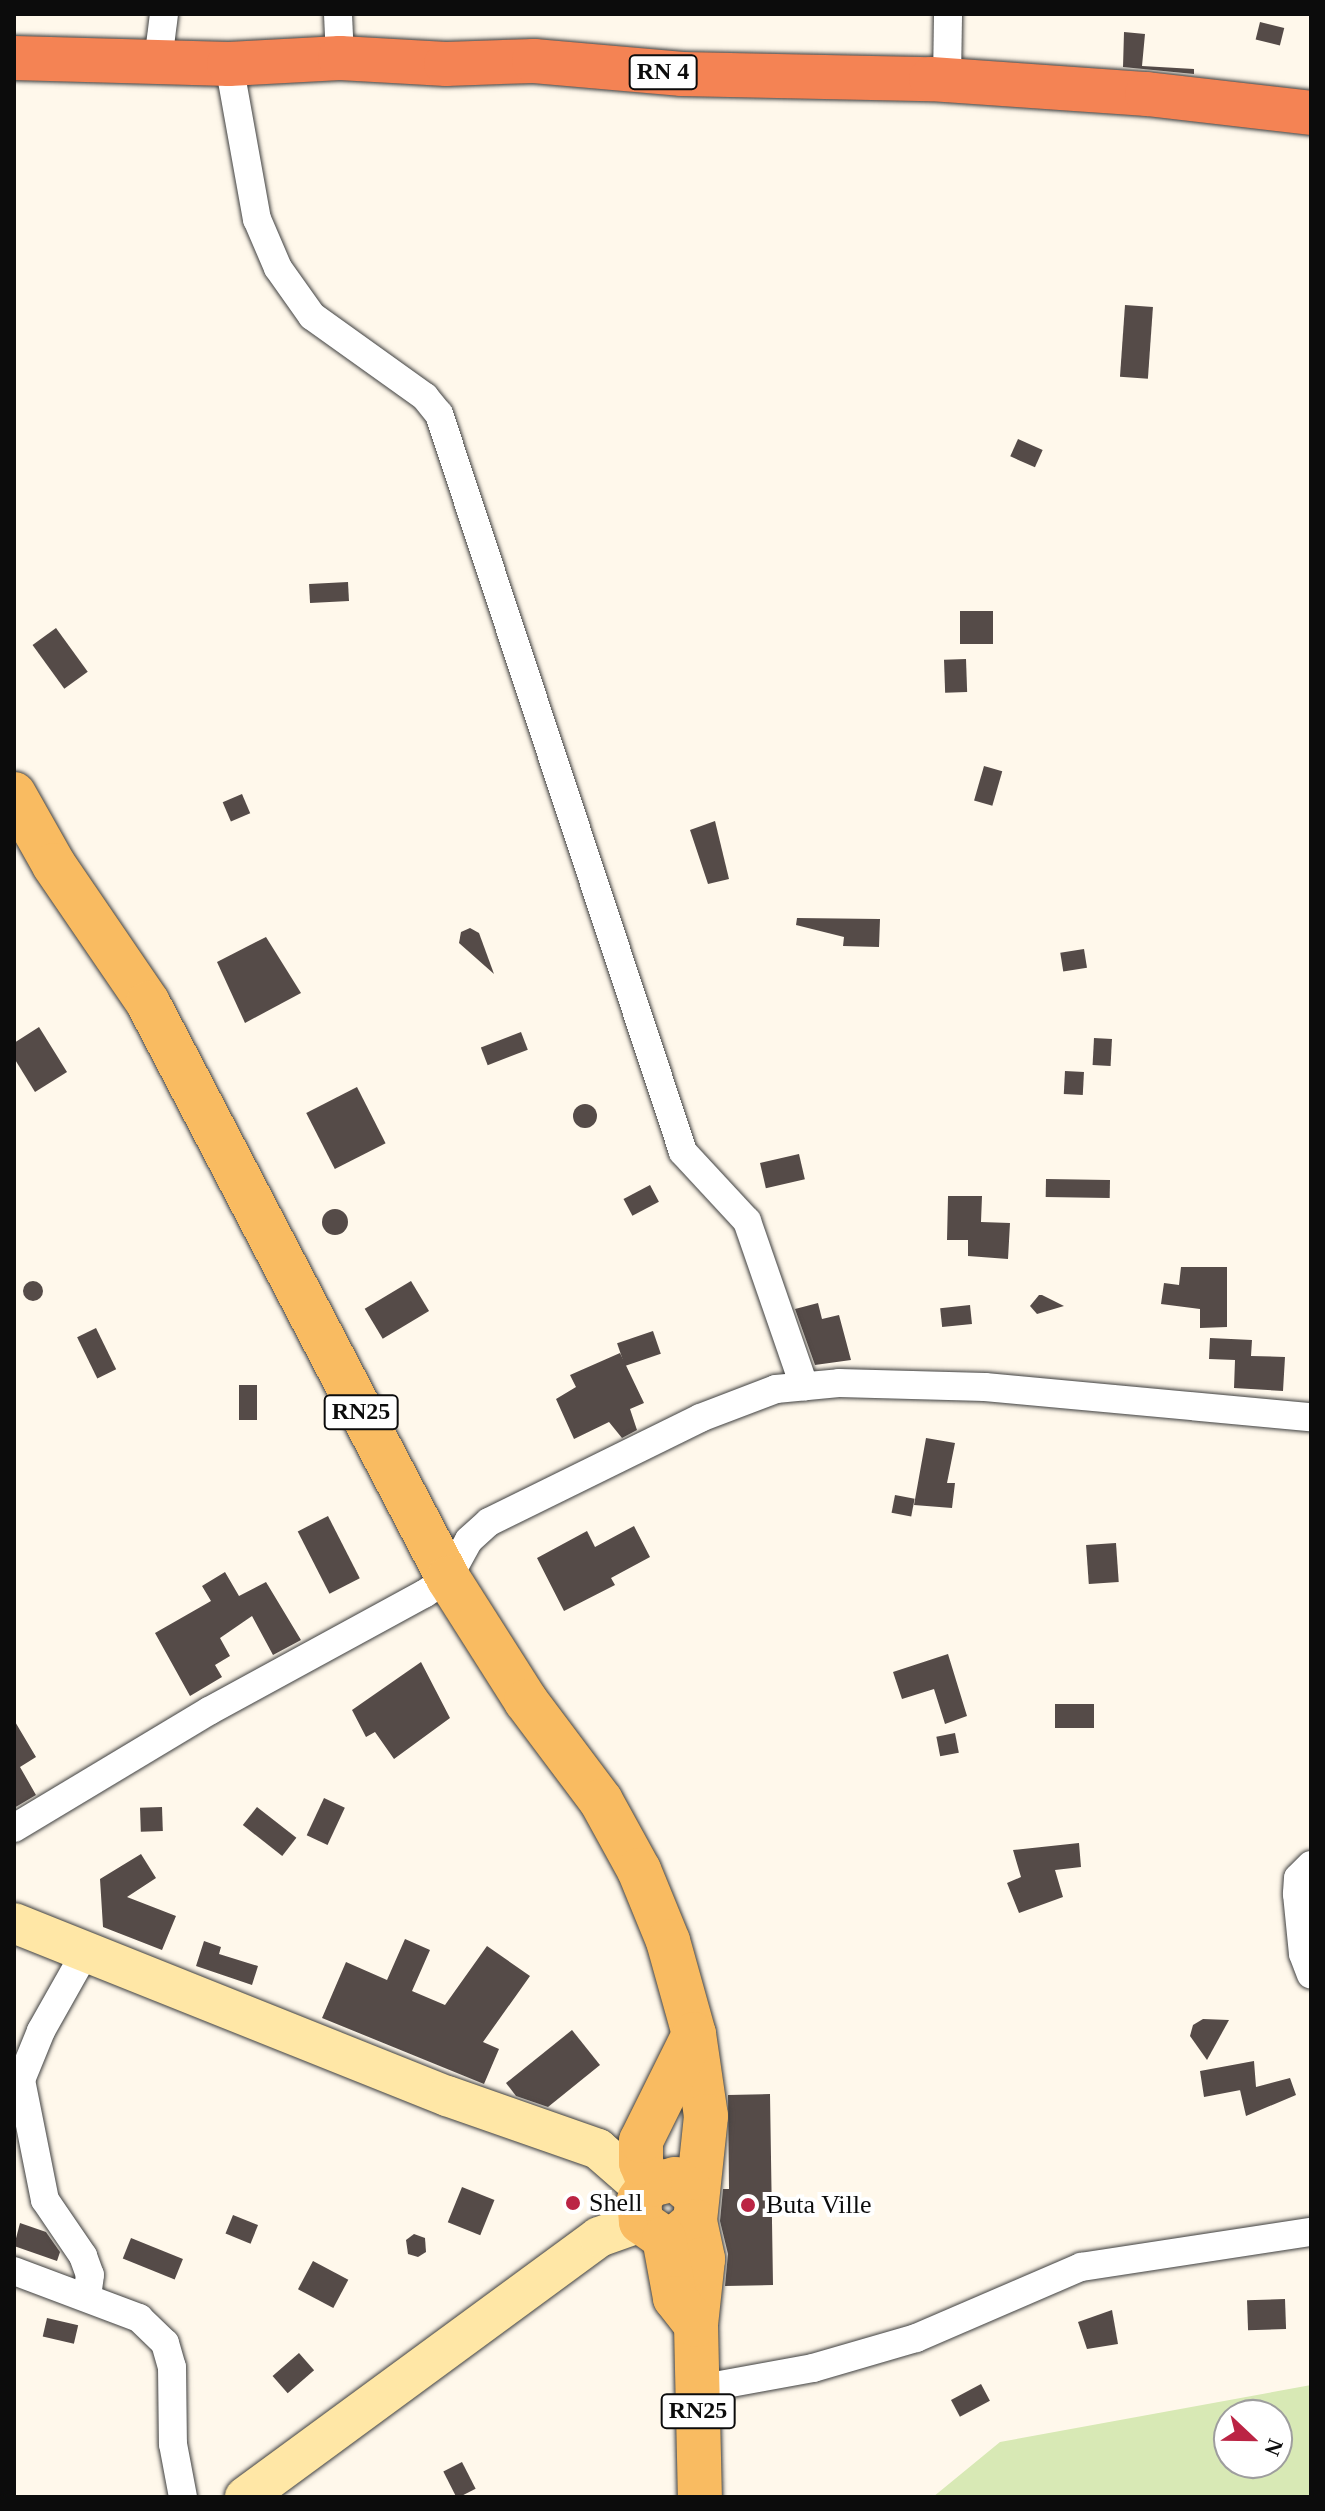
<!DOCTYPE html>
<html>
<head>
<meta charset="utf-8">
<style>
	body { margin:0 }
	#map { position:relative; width:1325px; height:2511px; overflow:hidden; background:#fff8eb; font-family:"Times New Roman",serif }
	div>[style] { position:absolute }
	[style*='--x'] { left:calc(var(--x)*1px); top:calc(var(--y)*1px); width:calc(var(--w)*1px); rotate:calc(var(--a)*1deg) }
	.green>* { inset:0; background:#d8e9b5 }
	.building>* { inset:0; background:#554b48; transform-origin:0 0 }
	.round { border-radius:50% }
	.roads { filter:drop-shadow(0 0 2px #3f3f3f) drop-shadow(0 0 2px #3f3f3f) }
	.street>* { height:28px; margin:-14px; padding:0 14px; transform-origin:14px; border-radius:14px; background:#fff }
	.secondary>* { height:40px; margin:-20px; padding:0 20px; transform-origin:20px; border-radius:20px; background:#ffe7a6 }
	.primary>* { height:44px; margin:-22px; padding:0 22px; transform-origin:22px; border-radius:22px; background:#f9bb61 }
	.highway>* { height:44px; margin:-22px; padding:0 22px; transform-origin:22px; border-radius:22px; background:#f48354 }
	.dots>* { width:22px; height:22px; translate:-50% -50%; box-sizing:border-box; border:4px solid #fff; border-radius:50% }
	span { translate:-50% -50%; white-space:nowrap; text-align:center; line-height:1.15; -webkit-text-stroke:8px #fff; paint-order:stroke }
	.shield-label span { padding:2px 6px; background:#fff; border:2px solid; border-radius:6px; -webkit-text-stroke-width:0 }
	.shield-label { font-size:24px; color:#0c0c0c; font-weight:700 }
	.poi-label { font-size:26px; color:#0c0c0c }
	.left { translate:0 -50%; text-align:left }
	.frame { position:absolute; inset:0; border:16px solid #0c0c0c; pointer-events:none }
	.north { position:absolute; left:1213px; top:2399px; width:80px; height:80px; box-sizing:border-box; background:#fff; border:2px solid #9e9e9e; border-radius:50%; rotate:112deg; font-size:22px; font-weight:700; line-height:32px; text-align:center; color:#0c0c0c }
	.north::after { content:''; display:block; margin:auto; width:28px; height:36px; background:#bb2444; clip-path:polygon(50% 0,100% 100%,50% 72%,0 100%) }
</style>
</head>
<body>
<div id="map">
	<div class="green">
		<i style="clip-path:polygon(evenodd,1311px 2385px,1311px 2497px,933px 2497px,1000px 2442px,1311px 2385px,1229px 2415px,1277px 2415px,1277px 2463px,1229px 2463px,1229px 2415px)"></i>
	</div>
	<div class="building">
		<i style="left:1260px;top:22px;width:25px;height:18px;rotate:14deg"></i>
		<i style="clip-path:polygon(1124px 32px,1145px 34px,1142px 66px,1194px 69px,1194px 74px,1123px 67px)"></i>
		<i style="left:1125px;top:305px;width:28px;height:72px;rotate:4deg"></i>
		<i style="left:1018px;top:439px;width:27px;height:19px;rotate:24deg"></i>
		<i style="left:348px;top:582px;width:19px;height:39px;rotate:87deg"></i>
		<i style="left:993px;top:611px;width:33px;height:33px;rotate:90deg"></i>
		<i style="left:56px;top:628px;width:54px;height:29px;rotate:54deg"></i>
		<i style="left:966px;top:659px;width:33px;height:22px;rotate:88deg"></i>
		<i style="left:984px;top:766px;width:19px;height:36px;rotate:16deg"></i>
		<i style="left:242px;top:794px;width:21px;height:21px;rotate:67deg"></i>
		<i style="clip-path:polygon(715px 821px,729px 879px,708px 884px,690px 830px)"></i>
		<i style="clip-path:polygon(797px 918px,880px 919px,879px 947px,843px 946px,844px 937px,796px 925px)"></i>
		<i style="clip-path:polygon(470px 928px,479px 933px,494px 974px,459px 943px,461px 932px)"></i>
		<i style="clip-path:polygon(266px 937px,301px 993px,245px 1023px,217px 962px)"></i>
		<i style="left:1084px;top:949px;width:19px;height:24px;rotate:81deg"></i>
		<i style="clip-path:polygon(39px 1027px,67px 1072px,35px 1092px,14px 1058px,14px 1043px)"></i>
		<i style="left:521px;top:1032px;width:19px;height:43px;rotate:69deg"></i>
		<i style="left:1094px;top:1038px;width:18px;height:27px;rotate:3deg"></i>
		<i style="left:1065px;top:1071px;width:19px;height:23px;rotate:3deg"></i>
		<i style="left:357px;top:1087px;width:63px;height:57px;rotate:63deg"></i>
		<i class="round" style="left:573px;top:1104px;width:24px;height:24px"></i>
		<i style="left:799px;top:1154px;width:26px;height:40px;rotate:77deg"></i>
		<i style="left:1046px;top:1179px;width:64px;height:18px;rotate:1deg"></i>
		<i style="left:650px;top:1185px;width:19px;height:30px;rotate:62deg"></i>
		<i style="clip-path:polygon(948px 1196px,982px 1196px,981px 1222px,1010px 1223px,1008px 1259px,968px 1256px,968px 1240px,947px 1240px)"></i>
		<i class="round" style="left:322px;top:1209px;width:26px;height:26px"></i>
		<i style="clip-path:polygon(1181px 1267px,1227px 1267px,1227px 1327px,1200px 1328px,1200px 1309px,1161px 1304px,1164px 1283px,1179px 1285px)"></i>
		<i style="left:411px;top:1281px;width:35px;height:54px;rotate:59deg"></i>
		<i class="round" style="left:23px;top:1281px;width:20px;height:20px"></i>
		<i style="clip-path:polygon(1039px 1295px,1042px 1295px,1064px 1306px,1037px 1314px,1030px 1306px)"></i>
		<i style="clip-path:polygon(818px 1303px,822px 1319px,839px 1315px,851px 1360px,815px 1365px,795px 1309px)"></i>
		<i style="left:970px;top:1305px;width:19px;height:30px;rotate:84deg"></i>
		<i style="left:96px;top:1328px;width:46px;height:21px;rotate:64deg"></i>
		<i style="left:653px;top:1331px;width:24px;height:38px;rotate:71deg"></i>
		<i style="clip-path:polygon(1210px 1338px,1252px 1340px,1251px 1356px,1285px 1357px,1283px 1391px,1234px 1388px,1235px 1360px,1209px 1359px)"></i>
		<i style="clip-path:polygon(620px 1353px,644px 1403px,630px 1409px,637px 1430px,622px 1438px,609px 1422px,574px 1439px,556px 1399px,576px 1387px,570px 1375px)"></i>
		<i style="left:239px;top:1385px;width:18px;height:35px"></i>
		<i style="clip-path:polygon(926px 1438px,955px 1443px,947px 1483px,955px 1483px,952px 1508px,914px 1505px)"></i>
		<i style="left:895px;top:1495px;width:20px;height:18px;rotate:11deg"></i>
		<i style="left:328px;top:1516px;width:70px;height:34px;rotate:63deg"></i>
		<i style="clip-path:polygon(634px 1526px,650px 1557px,611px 1578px,615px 1585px,564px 1611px,537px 1558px,587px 1531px,595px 1547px)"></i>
		<i style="left:1116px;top:1543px;width:39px;height:30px;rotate:86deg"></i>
		<i style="clip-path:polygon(225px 1572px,239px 1596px,266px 1582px,301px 1640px,273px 1655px,252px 1616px,220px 1638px,230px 1656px,215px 1665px,222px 1677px,190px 1696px,155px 1633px,211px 1601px,202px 1586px)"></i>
		<i style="clip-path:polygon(948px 1654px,967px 1716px,945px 1724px,934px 1689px,902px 1699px,893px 1672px)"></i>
		<i style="clip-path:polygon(421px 1662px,450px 1718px,394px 1759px,375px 1732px,366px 1737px,352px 1710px)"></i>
		<i style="left:1055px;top:1704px;width:39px;height:24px"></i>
		<i style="clip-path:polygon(14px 1720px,36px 1757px,20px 1767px,36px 1795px,14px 1808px)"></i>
		<i style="left:955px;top:1733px;width:20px;height:19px;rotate:79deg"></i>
		<i style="left:324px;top:1798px;width:23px;height:41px;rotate:25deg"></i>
		<i style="left:162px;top:1807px;width:24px;height:22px;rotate:88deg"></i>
		<i style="left:257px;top:1807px;width:50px;height:23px;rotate:38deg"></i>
		<i style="clip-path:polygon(1079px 1843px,1081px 1867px,1055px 1870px,1063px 1897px,1019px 1913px,1007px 1883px,1021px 1877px,1013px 1850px)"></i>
		<i style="clip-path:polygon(141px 1854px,156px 1878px,127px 1897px,176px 1916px,162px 1950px,103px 1927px,100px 1879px)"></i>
		<i style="clip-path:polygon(405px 1939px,430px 1950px,412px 1991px,445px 2005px,487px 1946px,530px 1976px,483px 2042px,499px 2049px,484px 2084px,322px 2018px,346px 1962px,387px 1980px)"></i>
		<i style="clip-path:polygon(204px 1941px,221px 1947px,219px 1954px,258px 1966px,252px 1985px,196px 1966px)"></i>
		<i style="clip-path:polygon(1203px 2019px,1229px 2020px,1207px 2060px,1190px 2036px,1193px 2025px)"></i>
		<i style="clip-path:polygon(572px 2030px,600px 2065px,548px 2107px,516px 2096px,506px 2083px)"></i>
		<i style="clip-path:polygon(1254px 2061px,1256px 2087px,1290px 2078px,1296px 2095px,1246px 2116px,1240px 2090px,1251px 2088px,1204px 2097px,1200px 2071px)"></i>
		<i style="clip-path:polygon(770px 2094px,773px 2285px,725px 2286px,728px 2254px,720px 2221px,723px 2189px,729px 2189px,728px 2095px)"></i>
		<i style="left:462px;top:2187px;width:35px;height:38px;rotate:22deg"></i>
		<i style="left:233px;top:2215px;width:27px;height:20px;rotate:22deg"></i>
		<i style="clip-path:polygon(20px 2223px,46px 2232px,60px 2252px,57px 2261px,14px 2246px)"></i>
		<i style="clip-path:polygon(414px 2234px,425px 2238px,426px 2252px,418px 2257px,408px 2254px,406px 2240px)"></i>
		<i style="left:131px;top:2238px;width:56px;height:22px;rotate:22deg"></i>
		<i style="left:313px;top:2261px;width:40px;height:32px;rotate:28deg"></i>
		<i style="left:1285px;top:2299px;width:30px;height:38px;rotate:88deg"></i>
		<i style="clip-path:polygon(1112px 2310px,1118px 2344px,1087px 2349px,1078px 2322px)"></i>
		<i style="left:47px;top:2318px;width:32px;height:19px;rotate:13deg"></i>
		<i style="left:299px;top:2353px;width:23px;height:35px;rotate:49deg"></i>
		<i style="left:981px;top:2384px;width:19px;height:34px;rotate:62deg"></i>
		<i style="left:462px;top:2462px;width:30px;height:21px;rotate:63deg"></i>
	</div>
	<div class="roads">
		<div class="street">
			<i style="--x:338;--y:14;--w:44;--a:87.4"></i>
			<i style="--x:158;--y:61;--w:47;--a:-82.7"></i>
			<i style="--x:229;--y:64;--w:158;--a:79.8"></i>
			<i style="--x:257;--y:219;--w:53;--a:66.8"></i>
			<i style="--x:278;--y:268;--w:59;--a:54.7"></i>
			<i style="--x:312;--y:316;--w:139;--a:35.6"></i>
			<i style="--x:425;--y:397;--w:22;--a:51"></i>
			<i style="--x:439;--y:414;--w:777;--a:71.7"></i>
			<i style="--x:683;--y:1152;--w:94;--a:47.2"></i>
			<i style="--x:747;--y:1221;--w:175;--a:70.9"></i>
			<i style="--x:947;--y:80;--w:66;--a:-89.1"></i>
			<i style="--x:14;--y:1828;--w:227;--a:-31"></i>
			<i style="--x:209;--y:1711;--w:245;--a:-28.6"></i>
			<i style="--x:424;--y:1594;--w:29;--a:-34"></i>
			<i style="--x:448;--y:1578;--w:43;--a:-61.1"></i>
			<i style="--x:469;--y:1540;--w:27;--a:-42"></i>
			<i style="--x:489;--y:1522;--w:235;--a:-26.2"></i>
			<i style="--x:700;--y:1418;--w:81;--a:-20.9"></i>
			<i style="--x:776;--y:1389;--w:63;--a:-5.4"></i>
			<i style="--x:839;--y:1383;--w:146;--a:1.6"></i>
			<i style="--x:985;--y:1387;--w:327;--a:5.3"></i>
			<i style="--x:1311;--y:1865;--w:18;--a:135"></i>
			<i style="--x:1298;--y:1878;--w:16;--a:94"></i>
			<i style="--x:1297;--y:1894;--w:60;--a:84.3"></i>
			<i style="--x:1303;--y:1954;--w:22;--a:69"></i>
			<i style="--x:86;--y:1951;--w:92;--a:119.4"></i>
			<i style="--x:41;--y:2031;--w:53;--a:112.2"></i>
			<i style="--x:21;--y:2080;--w:122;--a:78.7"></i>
			<i style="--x:45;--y:2200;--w:68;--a:55.8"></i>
			<i style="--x:83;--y:2256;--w:20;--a:70"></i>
			<i style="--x:90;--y:2275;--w:22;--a:98"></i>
			<i style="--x:14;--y:2271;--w:134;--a:20.6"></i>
			<i style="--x:139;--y:2318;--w:36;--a:44"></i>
			<i style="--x:165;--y:2343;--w:25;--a:74"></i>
			<i style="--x:172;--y:2367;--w:77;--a:89.3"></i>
			<i style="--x:173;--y:2444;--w:54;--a:79.3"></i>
			<i style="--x:698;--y:2389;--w:117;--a:-10.3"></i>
			<i style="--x:813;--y:2368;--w:107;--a:-16.2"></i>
			<i style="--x:916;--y:2338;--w:180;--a:-23.3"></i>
			<i style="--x:1081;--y:2267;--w:233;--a:-8.7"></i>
		</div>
		<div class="secondary">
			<i style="--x:14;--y:1923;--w:466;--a:21.8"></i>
			<i style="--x:447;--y:2096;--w:160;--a:19.3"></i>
			<i style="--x:598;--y:2149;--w:62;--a:41.1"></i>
			<i style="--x:245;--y:2497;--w:439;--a:-36.3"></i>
			<i style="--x:599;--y:2237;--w:45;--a:-19.7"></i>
		</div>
		<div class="primary">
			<i style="--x:14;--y:794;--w:81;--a:60.6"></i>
			<i style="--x:54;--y:865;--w:167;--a:55.7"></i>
			<i style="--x:148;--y:1003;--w:649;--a:62.45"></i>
			<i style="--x:448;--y:1578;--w:146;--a:57.6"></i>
			<i style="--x:526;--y:1701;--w:125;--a:53.1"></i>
			<i style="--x:601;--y:1801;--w:79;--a:61.2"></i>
			<i style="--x:639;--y:1870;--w:77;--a:67.8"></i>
			<i style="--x:668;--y:1941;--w:97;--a:74.4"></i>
			<i style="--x:694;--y:2034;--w:83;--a:81.7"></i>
			<i style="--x:706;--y:2116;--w:106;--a:96"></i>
			<i style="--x:695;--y:2221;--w:25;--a:140"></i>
			<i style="--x:676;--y:2237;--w:12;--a:175"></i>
			<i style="--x:664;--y:2238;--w:28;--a:-145"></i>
			<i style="--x:641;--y:2222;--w:22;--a:-95"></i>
			<i style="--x:639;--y:2200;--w:19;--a:-54"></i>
			<i style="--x:650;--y:2185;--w:26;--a:-13"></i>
			<i style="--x:675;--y:2179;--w:26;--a:40"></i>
			<i style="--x:650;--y:2185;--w:24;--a:-112"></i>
			<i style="--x:641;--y:2163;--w:22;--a:-90"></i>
			<i style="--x:641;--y:2141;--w:119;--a:-63.6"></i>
			<i style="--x:695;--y:2221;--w:39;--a:78"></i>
			<i style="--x:703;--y:2259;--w:66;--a:96.1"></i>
			<i style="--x:696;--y:2325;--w:172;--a:88.7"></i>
			<i style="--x:664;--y:2238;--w:61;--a:79.6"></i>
			<i style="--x:675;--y:2298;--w:34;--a:52"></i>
		</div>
		<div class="highway">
			<i style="--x:14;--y:58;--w:215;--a:1.6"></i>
			<i style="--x:229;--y:64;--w:111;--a:-3.1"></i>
			<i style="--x:340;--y:58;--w:106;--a:3.2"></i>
			<i style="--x:446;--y:64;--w:88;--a:-2"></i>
			<i style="--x:534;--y:61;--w:149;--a:5"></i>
			<i style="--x:682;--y:74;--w:249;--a:1.2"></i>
			<i style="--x:931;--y:79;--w:217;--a:4"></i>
			<i style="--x:1147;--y:94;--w:165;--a:6.6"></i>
		</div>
	</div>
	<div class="dots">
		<i style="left:573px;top:2203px;background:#bb2444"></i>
		<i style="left:748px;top:2205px;background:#bb2444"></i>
	</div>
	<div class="shield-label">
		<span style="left:663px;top:72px">RN 4</span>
		<span style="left:361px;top:1412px">RN25</span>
		<span style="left:698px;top:2411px">RN25</span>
	</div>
	<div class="poi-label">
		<span class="left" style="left:589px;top:2203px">Shell</span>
		<span class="left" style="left:766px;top:2205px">Buta Ville</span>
	</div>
	<div class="frame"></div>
	<div class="north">N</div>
</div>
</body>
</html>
